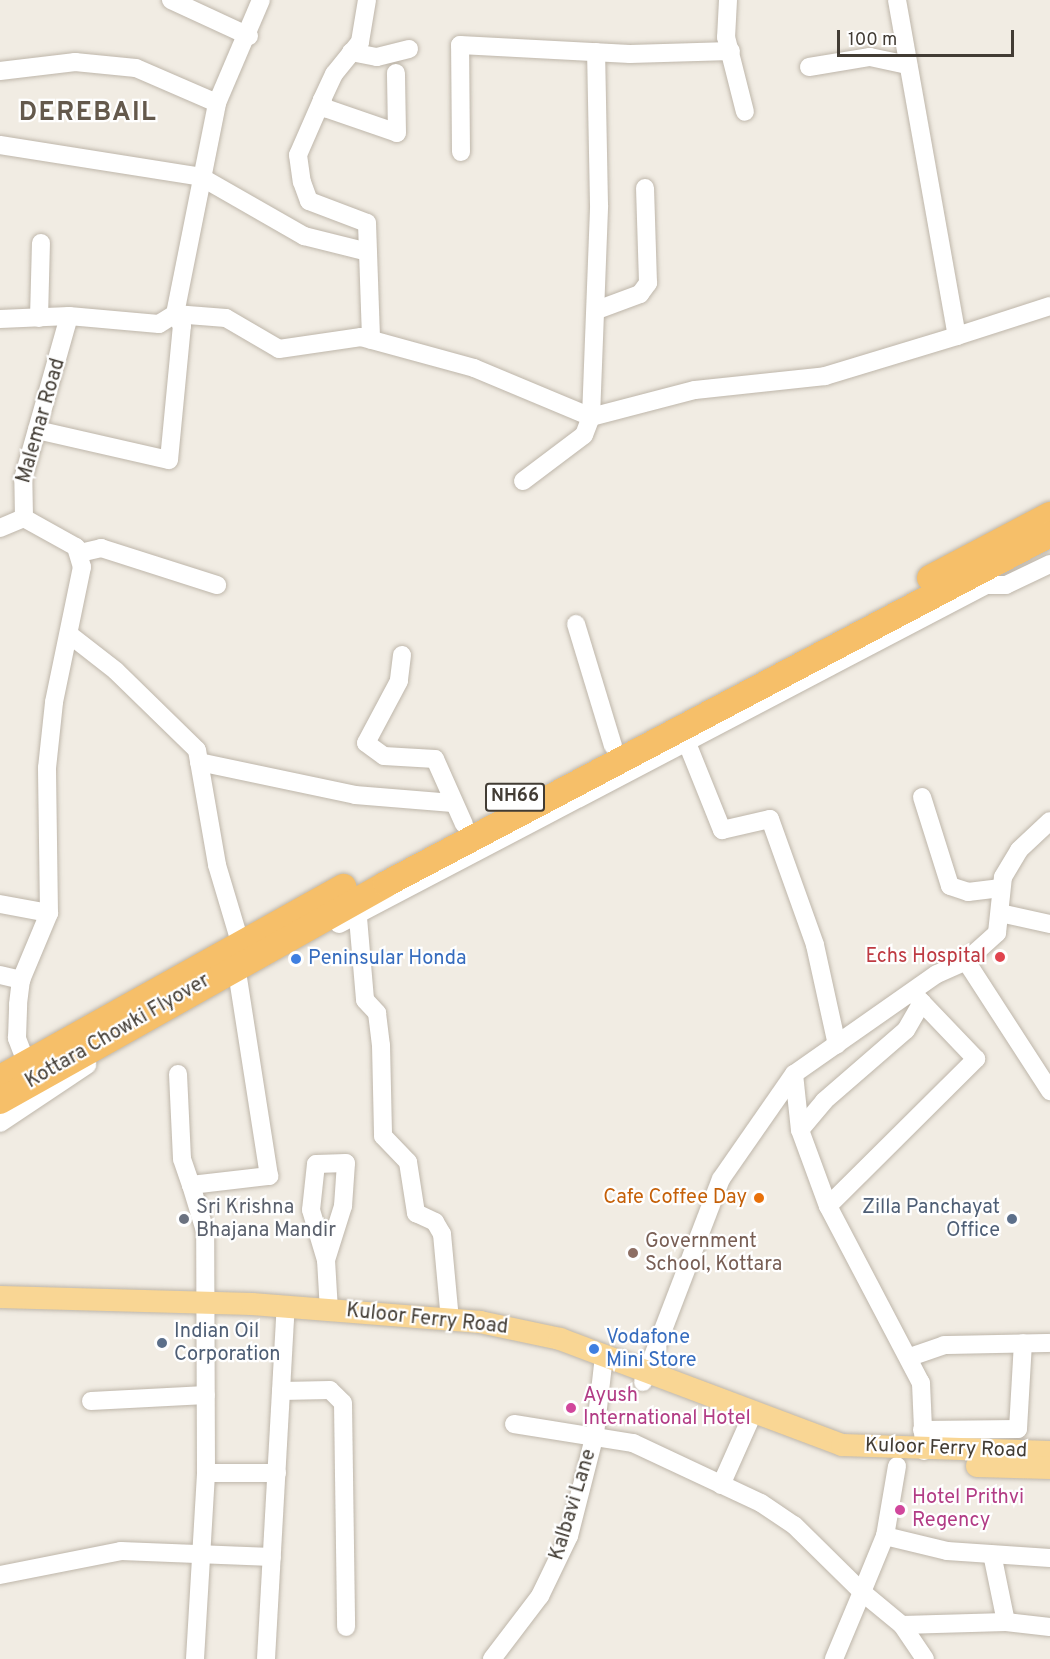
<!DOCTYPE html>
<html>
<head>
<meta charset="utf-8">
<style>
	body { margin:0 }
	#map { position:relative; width:1050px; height:1659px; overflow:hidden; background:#f1ece3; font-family:Overpass,sans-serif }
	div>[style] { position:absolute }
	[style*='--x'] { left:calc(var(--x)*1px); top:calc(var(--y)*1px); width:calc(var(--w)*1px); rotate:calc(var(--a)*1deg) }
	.roads { filter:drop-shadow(0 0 2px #beb6aa) drop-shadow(0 0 2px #beb6aa) }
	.minor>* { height:18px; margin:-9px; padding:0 9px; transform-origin:9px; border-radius:9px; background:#fff }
	.major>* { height:22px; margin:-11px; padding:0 11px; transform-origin:11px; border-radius:11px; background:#f9d694 }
	.highway>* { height:26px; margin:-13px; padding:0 13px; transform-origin:13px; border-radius:13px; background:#f6bf69 }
	.dots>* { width:16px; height:16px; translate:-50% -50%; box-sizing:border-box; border:3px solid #fff; border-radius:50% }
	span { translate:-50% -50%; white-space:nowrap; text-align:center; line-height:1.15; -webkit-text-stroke:4.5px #fff; paint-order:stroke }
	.shield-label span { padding:2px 4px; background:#fff; border:2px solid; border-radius:4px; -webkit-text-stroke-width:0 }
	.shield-label { font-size:18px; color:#423c34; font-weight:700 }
	.street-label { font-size:20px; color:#423c34 }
	.health-label { font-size:20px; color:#be3a42 }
	.right { translate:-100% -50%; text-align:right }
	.shop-label { font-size:20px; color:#366cbe }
	.left { translate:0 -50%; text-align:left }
	.food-label { font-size:20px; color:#c56008 }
	.worship-label { font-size:20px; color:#5b616d }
	.service-label { font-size:20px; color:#4e5e75 }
	.education-label { font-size:20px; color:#785e54 }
	.hotel-label { font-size:20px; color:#b23c85 }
	.district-label { font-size:26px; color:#64594c; font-weight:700; letter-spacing:1.5px }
	.scale { position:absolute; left:837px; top:30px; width:177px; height:27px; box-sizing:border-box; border:3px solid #423c34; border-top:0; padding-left:8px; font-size:18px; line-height:21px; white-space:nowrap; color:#423c34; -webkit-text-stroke:4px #fff; paint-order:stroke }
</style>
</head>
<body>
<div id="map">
	<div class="roads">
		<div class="minor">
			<i style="--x:171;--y:0;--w:86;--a:24.8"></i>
			<i style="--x:367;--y:0;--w:43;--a:99.5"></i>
			<i style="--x:360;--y:42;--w:41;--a:129.1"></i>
			<i style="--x:334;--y:74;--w:29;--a:115"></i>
			<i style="--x:322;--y:100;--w:9;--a:69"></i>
			<i style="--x:325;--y:108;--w:76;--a:19.1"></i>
			<i style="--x:397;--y:133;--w:60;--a:-91"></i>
			<i style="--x:728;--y:0;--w:37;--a:93"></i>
			<i style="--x:726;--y:37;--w:77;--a:75.8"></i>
			<i style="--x:897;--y:0;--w:341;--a:79.9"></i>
			<i style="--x:957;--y:336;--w:98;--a:-17.9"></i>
			<i style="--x:351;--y:52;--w:26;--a:11"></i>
			<i style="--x:377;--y:57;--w:33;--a:-14"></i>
			<i style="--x:809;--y:67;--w:62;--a:-9.3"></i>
			<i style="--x:870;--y:57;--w:39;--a:12"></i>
			<i style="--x:0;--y:71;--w:76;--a:-6.8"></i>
			<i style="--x:75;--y:62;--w:61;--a:5.6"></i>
			<i style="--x:136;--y:68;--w:88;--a:23.4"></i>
			<i style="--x:322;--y:100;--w:60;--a:113.6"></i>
			<i style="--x:298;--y:155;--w:27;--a:82"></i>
			<i style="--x:302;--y:182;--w:20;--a:70"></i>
			<i style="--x:309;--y:201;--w:62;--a:20.8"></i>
			<i style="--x:367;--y:223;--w:117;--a:88"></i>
			<i style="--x:0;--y:145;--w:204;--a:9"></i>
			<i style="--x:201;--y:177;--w:119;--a:29.8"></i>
			<i style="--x:304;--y:236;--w:62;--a:14"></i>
			<i style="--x:461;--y:152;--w:107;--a:-90.5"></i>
			<i style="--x:460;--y:45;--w:170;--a:3"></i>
			<i style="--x:630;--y:54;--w:101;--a:-1.7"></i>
			<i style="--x:597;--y:310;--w:46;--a:-20.4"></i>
			<i style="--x:640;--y:294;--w:14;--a:-54"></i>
			<i style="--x:648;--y:283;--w:95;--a:-91.8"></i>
			<i style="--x:175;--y:314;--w:51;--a:4.5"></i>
			<i style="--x:226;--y:318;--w:61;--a:30.3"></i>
			<i style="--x:279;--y:349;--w:83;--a:-8.3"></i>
			<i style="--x:361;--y:337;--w:117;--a:15.3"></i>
			<i style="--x:474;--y:368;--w:127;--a:22.7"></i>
			<i style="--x:591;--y:417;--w:107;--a:-14.6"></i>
			<i style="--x:695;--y:390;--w:131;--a:-6.1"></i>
			<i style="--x:825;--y:376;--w:138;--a:-16.9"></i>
			<i style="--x:39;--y:318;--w:75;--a:-88.5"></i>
			<i style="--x:0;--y:319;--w:69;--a:-2.5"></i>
			<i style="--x:37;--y:430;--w:135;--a:12.8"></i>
			<i style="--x:169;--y:460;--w:135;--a:-84.5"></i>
			<i style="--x:182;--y:326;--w:14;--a:-120"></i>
			<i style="--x:523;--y:481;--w:76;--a:-37"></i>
			<i style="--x:584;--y:435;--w:19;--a:-69"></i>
			<i style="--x:591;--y:417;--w:212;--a:-87.8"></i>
			<i style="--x:599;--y:205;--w:153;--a:-91.1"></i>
			<i style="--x:0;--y:528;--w:26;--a:-23"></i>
			<i style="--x:80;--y:553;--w:22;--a:-13"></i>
			<i style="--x:101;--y:548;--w:122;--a:17.7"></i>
			<i style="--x:576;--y:624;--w:127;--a:73.1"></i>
			<i style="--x:70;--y:635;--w:58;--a:38"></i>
			<i style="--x:116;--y:671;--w:113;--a:44.3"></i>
			<i style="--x:197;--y:750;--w:117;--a:80.1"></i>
			<i style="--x:217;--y:865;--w:80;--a:73.4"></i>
			<i style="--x:402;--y:655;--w:26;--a:97"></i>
			<i style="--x:399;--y:681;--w:70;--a:118"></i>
			<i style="--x:366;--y:743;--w:22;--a:36"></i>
			<i style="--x:384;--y:756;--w:51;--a:3.4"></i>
			<i style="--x:435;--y:759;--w:71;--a:66"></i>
			<i style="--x:687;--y:743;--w:94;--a:68.1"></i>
			<i style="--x:722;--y:830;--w:49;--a:-12.9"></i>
			<i style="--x:770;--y:819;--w:134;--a:70.3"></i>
			<i style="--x:815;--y:945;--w:102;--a:77.6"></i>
			<i style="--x:199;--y:762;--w:159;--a:11.9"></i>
			<i style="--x:355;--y:795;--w:98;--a:4.7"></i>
			<i style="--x:922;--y:797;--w:93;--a:72.5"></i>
			<i style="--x:950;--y:886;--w:19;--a:18"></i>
			<i style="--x:968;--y:892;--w:33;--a:-7"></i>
			<i style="--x:0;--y:904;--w:50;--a:10.4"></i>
			<i style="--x:357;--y:906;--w:94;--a:85.1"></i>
			<i style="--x:365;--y:1000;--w:18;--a:47"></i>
			<i style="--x:377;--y:1013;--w:32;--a:83"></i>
			<i style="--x:381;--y:1045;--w:91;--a:88.7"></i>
			<i style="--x:383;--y:1136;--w:36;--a:46"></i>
			<i style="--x:408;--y:1162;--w:52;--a:81.1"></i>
			<i style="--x:416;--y:1213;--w:21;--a:25"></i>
			<i style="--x:435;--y:1222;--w:14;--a:60"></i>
			<i style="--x:442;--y:1234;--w:86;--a:84.7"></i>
			<i style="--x:1000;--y:913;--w:51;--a:12.4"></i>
			<i style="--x:339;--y:924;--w:730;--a:-27.65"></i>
			<i style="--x:986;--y:585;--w:20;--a:0"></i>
			<i style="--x:1006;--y:585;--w:49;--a:-25.5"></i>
			<i style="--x:966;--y:961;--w:155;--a:57.1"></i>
			<i style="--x:0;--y:975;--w:22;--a:13"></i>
			<i style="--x:26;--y:1062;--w:26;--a:-111"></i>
			<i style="--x:17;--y:1038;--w:34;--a:-88"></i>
			<i style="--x:18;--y:1004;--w:24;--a:-83"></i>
			<i style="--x:21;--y:980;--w:73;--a:-67.3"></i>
			<i style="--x:49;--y:913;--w:145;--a:-90.8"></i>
			<i style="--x:47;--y:768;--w:66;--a:-83.9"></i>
			<i style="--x:54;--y:702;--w:138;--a:-78.3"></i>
			<i style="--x:82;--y:567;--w:21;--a:-107"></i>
			<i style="--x:76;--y:547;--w:60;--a:-150.9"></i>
			<i style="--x:24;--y:518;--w:39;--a:-91"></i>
			<i style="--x:23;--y:479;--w:169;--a:-74.2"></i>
			<i style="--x:69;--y:316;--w:90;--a:5.1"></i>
			<i style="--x:159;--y:324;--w:19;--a:-32"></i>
			<i style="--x:175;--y:314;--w:215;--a:-78.7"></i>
			<i style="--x:217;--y:103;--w:112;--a:-66.9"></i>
			<i style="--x:178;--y:1074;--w:85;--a:87.3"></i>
			<i style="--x:182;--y:1159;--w:28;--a:71"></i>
			<i style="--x:794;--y:1074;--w:56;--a:83.9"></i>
			<i style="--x:800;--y:1130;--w:81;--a:69.8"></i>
			<i style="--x:828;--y:1206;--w:200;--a:62.3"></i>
			<i style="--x:921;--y:1383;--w:68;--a:87.5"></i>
			<i style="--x:0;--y:1123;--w:105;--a:-33.7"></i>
			<i style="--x:800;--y:1130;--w:38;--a:-50"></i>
			<i style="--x:824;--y:1101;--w:108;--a:-40.9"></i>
			<i style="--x:906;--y:1030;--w:32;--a:-60"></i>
			<i style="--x:828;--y:1206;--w:209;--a:-44.8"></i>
			<i style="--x:976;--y:1059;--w:91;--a:-133.7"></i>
			<i style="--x:326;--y:1260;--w:57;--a:-72.5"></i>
			<i style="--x:343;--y:1206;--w:43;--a:-86"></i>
			<i style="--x:346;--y:1163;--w:30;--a:178"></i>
			<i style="--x:316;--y:1164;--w:46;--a:96.2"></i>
			<i style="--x:311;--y:1210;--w:52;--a:73.3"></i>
			<i style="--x:326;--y:1260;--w:51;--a:86.6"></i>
			<i style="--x:910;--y:1357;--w:36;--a:-19"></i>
			<i style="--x:944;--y:1345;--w:106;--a:-1.1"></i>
			<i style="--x:643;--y:1382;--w:217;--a:-69"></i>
			<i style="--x:721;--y:1179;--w:128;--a:-55.2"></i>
			<i style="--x:794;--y:1074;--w:174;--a:-35"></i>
			<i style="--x:937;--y:974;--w:32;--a:-24"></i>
			<i style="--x:966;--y:961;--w:42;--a:-42.1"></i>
			<i style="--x:997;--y:933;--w:56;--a:-83.9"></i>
			<i style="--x:1003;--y:877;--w:31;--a:-59"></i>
			<i style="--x:1019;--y:850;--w:42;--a:-43.1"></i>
			<i style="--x:281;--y:1391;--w:49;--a:-1.2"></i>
			<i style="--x:330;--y:1390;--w:18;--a:45"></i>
			<i style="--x:343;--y:1403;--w:224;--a:89.2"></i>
			<i style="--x:91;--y:1401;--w:115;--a:-3"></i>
			<i style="--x:514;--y:1424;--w:121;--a:9.1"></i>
			<i style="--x:633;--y:1443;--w:141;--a:25.1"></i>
			<i style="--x:761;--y:1503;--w:40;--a:34"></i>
			<i style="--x:794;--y:1525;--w:95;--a:44.6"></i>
			<i style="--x:862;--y:1592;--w:73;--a:112.7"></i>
			<i style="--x:922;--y:1430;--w:96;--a:-0.6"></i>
			<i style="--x:1018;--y:1429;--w:86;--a:-86.7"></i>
			<i style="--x:897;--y:1466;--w:71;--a:99.7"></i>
			<i style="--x:885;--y:1536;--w:61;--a:112.3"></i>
			<i style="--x:862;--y:1592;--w:52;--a:39.5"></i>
			<i style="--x:902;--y:1625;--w:104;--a:-1.7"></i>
			<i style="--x:1006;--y:1622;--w:69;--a:-101.6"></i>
			<i style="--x:206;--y:1473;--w:71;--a:0"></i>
			<i style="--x:721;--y:1485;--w:69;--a:-66"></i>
			<i style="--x:885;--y:1536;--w:64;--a:13.6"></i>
			<i style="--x:947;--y:1551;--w:103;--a:3.9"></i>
			<i style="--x:0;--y:1575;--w:123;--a:-11.2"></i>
			<i style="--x:121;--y:1551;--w:151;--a:2.3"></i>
			<i style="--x:1006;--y:1622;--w:44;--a:6.5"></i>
			<i style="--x:902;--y:1625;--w:41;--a:55.9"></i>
			<i style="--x:195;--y:1659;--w:186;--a:-86.6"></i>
			<i style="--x:206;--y:1473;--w:242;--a:-90.2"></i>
			<i style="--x:205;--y:1231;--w:48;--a:-106.9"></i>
			<i style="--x:191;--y:1185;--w:79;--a:-6.6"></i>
			<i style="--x:269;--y:1176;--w:214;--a:-98.9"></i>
			<i style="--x:266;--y:1659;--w:342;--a:-86.8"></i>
			<i style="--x:492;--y:1659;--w:79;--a:-52.7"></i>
			<i style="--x:540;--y:1596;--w:67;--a:-64.2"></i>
			<i style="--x:569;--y:1536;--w:105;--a:-75.7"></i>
			<i style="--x:595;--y:1434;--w:79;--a:-83.4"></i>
		</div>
		<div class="major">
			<i style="--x:0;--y:1297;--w:252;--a:1.6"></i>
			<i style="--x:252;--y:1304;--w:229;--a:4.5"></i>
			<i style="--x:480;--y:1322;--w:82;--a:12"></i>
			<i style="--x:560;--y:1339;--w:301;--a:20.6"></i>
			<i style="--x:842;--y:1445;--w:208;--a:1.9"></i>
			<i style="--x:977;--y:1466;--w:73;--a:1.6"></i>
		</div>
		<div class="highway">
			<i style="--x:930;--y:578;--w:136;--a:-27.7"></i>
			<i style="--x:0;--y:1078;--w:393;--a:-29.1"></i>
			<i style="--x:0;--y:1101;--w:443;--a:-29.3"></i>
			<i style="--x:386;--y:884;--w:751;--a:-27.79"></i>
		</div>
	</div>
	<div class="dots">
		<i style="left:1000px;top:957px;background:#e0444e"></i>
		<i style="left:296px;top:959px;background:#3f7fe0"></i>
		<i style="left:759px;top:1198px;background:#e8710a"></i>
		<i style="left:184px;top:1219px;background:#6b7280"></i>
		<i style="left:1012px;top:1219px;background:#5c6f8a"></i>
		<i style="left:633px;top:1253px;background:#8d6e63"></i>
		<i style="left:162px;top:1343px;background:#5c6f8a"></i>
		<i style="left:594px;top:1349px;background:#3f7fe0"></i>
		<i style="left:571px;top:1408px;background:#d1479c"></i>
		<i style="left:900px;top:1510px;background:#d1479c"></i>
	</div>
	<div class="shield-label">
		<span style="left:515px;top:797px">NH66</span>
	</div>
	<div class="street-label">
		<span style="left:42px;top:421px;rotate:-74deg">Malemar Road</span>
		<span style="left:118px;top:1032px;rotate:-30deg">Kottara Chowki Flyover</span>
		<span style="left:427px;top:1320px;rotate:6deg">Kuloor Ferry Road</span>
		<span style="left:946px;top:1449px;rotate:2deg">Kuloor Ferry Road</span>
		<span style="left:574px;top:1505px;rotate:-73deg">Kalbavi Lane</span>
	</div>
	<div class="health-label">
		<span class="right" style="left:986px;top:957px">Echs Hospital</span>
	</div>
	<div class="shop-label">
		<span class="left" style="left:308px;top:959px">Peninsular Honda</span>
		<span class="left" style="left:606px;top:1350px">Vodafone<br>Mini Store</span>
	</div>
	<div class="food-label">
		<span class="right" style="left:747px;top:1198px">Cafe Coffee Day</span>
	</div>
	<div class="worship-label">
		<span class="left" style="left:196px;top:1220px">Sri Krishna<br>Bhajana Mandir</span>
	</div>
	<div class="service-label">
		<span class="right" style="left:1000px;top:1220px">Zilla Panchayat<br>Office</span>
		<span class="left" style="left:174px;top:1344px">Indian Oil<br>Corporation</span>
	</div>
	<div class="education-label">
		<span class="left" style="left:645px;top:1254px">Government<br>School, Kottara</span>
	</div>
	<div class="hotel-label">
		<span class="left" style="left:583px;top:1408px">Ayush<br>International Hotel</span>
		<span class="left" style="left:912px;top:1510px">Hotel Prithvi<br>Regency</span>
	</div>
	<div class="district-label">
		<span style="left:88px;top:114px">DEREBAIL</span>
	</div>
	<div class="scale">100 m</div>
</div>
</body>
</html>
